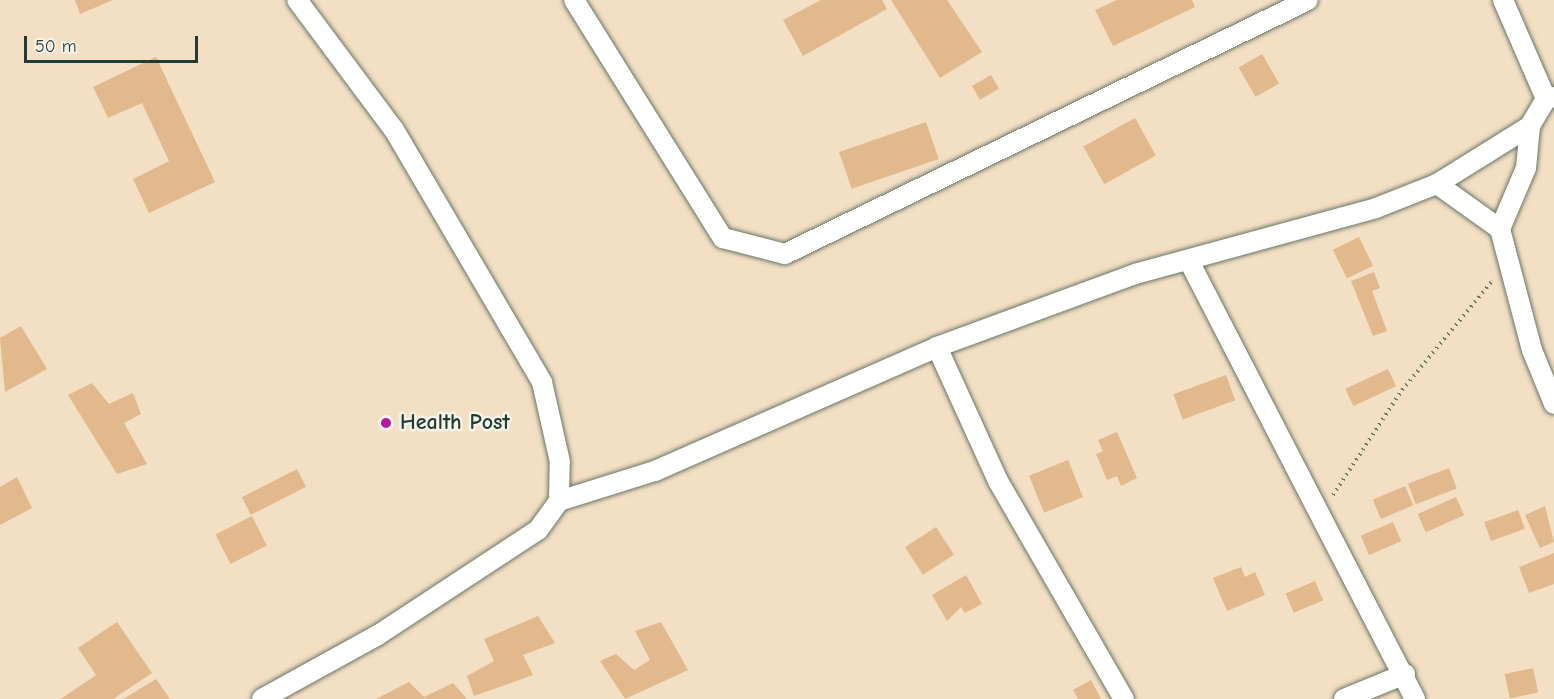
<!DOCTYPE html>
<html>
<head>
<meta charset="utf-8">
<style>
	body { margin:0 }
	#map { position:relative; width:1554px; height:699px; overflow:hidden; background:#f3dfc4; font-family:"Comic Neue",sans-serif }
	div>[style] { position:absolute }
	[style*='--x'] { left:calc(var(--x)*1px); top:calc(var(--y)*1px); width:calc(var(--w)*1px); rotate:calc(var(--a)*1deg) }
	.building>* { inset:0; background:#e1b98c; transform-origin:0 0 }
	.path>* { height:4px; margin-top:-2px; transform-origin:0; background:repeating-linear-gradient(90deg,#697666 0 1.5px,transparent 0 6px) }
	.roads { filter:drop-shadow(0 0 2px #697666) drop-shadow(0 0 2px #697666) }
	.minor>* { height:20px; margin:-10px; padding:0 10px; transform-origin:10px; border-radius:10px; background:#fff }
	.dots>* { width:16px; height:16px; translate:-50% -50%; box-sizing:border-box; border:3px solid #f7f3e8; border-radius:50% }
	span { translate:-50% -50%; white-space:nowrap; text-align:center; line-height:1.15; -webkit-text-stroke:5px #f7f3e8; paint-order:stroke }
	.poi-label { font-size:22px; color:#1f3d34; font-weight:700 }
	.left { translate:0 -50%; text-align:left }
	.scale { position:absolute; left:24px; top:36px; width:174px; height:27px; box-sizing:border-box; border:3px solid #1f3d34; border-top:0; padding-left:8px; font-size:18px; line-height:21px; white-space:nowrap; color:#1f3d34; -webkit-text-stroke:4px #f7f3e8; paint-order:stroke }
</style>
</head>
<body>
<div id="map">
	<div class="building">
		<i style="clip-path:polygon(75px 0,113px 0,80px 14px)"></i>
		<i style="clip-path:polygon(821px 0,882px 0,887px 9px,803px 56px,783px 20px)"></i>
		<i style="clip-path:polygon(891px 0,947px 0,982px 52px,940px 78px)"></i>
		<i style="clip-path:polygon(1117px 0,1192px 0,1195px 7px,1113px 46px,1095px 10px)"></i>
		<i style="left:1262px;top:54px;width:34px;height:27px;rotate:60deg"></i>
		<i style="clip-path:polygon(156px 57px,215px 182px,149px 213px,133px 179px,169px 161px,142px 103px,108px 118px,93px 87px)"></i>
		<i style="left:991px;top:75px;width:16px;height:22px;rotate:60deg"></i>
		<i style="left:1135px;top:118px;width:43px;height:59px;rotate:61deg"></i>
		<i style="left:926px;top:122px;width:39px;height:92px;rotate:71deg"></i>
		<i style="left:1359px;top:237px;width:32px;height:29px;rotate:64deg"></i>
		<i style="clip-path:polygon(1374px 272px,1380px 288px,1372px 291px,1387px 331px,1373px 336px,1351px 281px)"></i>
		<i style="clip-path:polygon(21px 326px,47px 369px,5px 392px,0 338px)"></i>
		<i style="left:1388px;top:369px;width:19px;height:47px;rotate:65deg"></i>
		<i style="left:1226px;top:375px;width:27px;height:56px;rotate:70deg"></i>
		<i style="clip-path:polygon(92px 383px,109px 404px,133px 393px,141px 414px,124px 423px,147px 464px,117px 474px,68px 395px)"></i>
		<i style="clip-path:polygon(1117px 432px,1137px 478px,1121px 486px,1117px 476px,1107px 480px,1096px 454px,1103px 451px,1098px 440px)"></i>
		<i style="left:1068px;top:460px;width:40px;height:42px;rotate:68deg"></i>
		<i style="left:1449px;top:468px;width:22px;height:44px;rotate:69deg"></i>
		<i style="left:297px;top:469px;width:20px;height:62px;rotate:63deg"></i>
		<i style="clip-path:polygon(17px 477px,32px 508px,0 525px,0 487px)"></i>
		<i style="left:1405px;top:486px;width:21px;height:35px;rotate:67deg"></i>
		<i style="left:1456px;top:497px;width:20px;height:42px;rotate:66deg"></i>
		<i style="clip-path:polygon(1545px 506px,1554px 542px,1540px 548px,1525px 515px)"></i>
		<i style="left:1518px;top:510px;width:20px;height:36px;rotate:70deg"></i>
		<i style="left:252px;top:516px;width:33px;height:41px;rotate:63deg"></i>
		<i style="left:1393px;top:522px;width:21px;height:35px;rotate:67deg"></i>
		<i style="left:936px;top:527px;width:33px;height:37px;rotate:57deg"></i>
		<i style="clip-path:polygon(1554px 553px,1554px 584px,1529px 593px,1519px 567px)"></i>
		<i style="clip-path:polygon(1241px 567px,1245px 577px,1255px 572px,1265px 595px,1227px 611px,1213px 578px)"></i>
		<i style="clip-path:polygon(966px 575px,982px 604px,965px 613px,961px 607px,947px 621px,932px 595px)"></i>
		<i style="left:1315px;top:581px;width:21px;height:32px;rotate:67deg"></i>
		<i style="clip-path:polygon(538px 616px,555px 643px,523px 655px,533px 675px,474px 696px,467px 676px,494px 661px,484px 639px)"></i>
		<i style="clip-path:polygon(117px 622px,152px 673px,113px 699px,61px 699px,96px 675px,78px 648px)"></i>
		<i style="clip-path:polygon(661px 622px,688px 670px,625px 699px,600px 661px,616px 654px,634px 670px,650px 660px,635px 631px)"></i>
		<i style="left:1533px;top:668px;width:25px;height:29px;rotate:78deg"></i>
		<i style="clip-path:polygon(156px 679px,170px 699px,123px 699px)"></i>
		<i style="clip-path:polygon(1091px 680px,1101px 699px,1078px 699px,1073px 690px)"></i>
		<i style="clip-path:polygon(409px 682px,424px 697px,453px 683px,467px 699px,376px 699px)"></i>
	</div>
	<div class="path">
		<i style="--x:1333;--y:495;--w:126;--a:-56.7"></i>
		<i style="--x:1402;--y:390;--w:143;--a:-50.4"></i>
	</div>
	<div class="roads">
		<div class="minor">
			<i style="--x:574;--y:0;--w:281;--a:58"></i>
			<i style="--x:723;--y:238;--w:64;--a:14.5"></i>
			<i style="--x:785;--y:254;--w:581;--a:-25.9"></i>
			<i style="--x:1503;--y:0;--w:108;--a:66.5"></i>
			<i style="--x:1554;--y:97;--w:8;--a:166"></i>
			<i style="--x:1546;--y:99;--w:31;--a:121"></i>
			<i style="--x:1530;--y:126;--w:42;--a:95.4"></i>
			<i style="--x:1526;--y:168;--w:66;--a:113.1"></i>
			<i style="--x:1500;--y:229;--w:125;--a:75.2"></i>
			<i style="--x:1532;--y:350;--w:58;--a:67.8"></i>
			<i style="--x:1437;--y:184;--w:77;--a:35.5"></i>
			<i style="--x:1189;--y:261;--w:493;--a:62.7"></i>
			<i style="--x:937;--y:347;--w:147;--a:65.5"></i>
			<i style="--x:998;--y:481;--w:252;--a:60"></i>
			<i style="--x:559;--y:501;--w:101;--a:-17.4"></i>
			<i style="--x:655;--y:471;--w:308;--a:-23.7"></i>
			<i style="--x:937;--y:347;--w:211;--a:-20.2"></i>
			<i style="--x:1135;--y:274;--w:250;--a:-15.3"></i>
			<i style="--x:1376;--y:208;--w:66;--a:-21.5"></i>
			<i style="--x:1437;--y:184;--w:110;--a:-31.9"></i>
			<i style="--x:262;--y:699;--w:132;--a:-28.9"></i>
			<i style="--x:378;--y:635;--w:191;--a:-33.3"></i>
			<i style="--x:538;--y:530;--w:36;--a:-54"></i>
			<i style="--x:559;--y:501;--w:39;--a:-89"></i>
			<i style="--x:560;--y:462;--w:82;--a:-102.7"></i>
			<i style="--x:542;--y:382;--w:292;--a:-120.4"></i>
			<i style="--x:394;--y:130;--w:162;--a:-126.7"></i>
			<i style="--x:1344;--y:699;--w:66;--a:-22.3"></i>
		</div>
	</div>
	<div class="dots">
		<i style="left:386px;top:423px;background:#b5179e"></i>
	</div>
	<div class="poi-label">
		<span class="left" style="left:400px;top:423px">Health Post</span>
	</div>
	<div class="scale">50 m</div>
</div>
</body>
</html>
